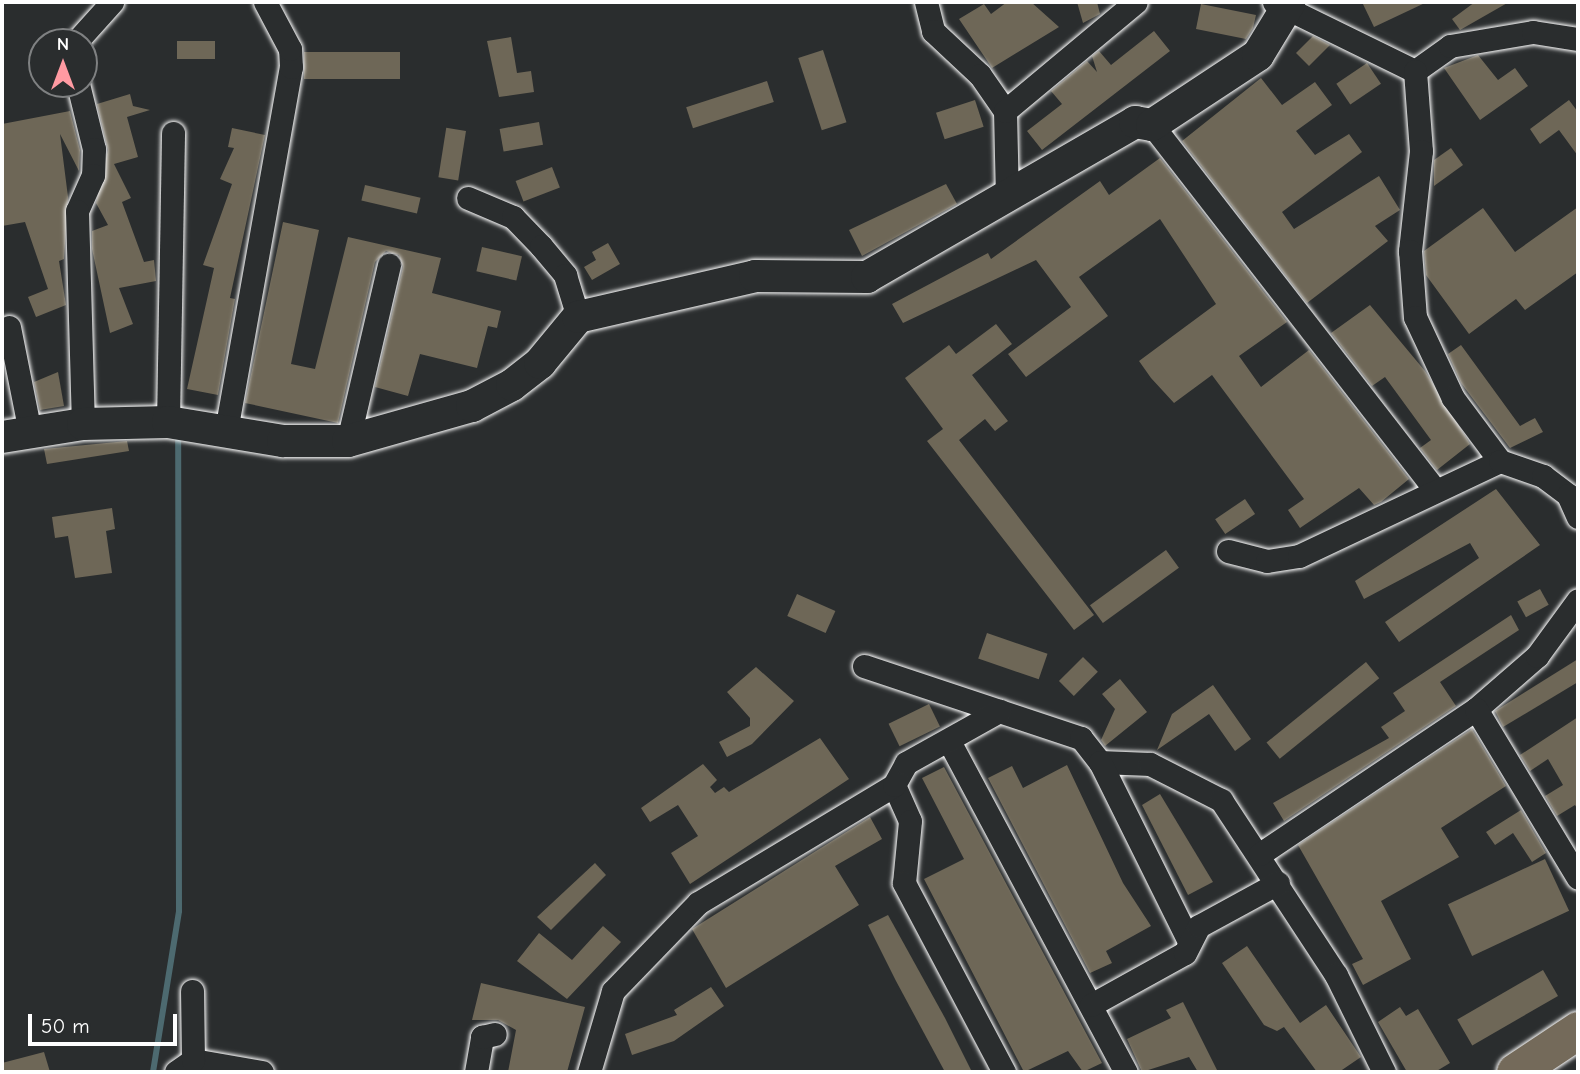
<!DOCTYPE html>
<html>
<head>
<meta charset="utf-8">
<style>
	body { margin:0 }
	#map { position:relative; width:1580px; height:1074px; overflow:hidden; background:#2a2d2e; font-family:"Comic Neue",sans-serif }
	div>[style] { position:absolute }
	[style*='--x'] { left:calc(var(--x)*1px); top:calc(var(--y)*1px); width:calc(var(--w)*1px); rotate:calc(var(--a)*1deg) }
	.stream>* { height:6px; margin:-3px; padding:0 3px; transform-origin:3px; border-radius:3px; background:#4d6a70 }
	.building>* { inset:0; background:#6e6757; transform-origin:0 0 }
	.roads { filter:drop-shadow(0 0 2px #fff) drop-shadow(0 0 2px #fff) }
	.street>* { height:23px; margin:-11.5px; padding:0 11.5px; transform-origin:11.5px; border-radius:11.5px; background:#2a2d2e }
	.secondary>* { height:32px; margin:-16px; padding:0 16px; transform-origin:16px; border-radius:16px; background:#2a2d2e }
	.primary>* { height:37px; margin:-18.5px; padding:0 18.5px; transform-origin:18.5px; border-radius:18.5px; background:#746a5a }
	span { translate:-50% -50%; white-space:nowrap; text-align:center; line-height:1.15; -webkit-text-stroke:7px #2a2d2e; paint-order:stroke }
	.frame { position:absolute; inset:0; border:4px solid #fff; pointer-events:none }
	.north { position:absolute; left:28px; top:28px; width:70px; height:70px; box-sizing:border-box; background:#2a2d2e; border:2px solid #7f8182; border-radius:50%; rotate:0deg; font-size:19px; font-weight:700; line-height:28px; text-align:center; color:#fff }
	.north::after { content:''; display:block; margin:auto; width:24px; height:32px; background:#ff9aa2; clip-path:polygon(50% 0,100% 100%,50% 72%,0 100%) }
	.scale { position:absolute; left:28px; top:1014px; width:149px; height:32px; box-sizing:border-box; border:4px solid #fff; border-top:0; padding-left:9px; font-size:21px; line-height:24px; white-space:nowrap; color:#fff; -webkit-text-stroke:5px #2a2d2e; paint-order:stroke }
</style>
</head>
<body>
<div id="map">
	<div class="stream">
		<i style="--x:153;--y:1072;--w:163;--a:-80.8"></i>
		<i style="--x:179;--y:911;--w:471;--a:-90.1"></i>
	</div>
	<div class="building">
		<i style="clip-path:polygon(1007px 2px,1031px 2px,1059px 27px,992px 68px,959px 19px,984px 4px,991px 14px)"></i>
		<i style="clip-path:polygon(1077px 2px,1097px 2px,1100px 14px,1083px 23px)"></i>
		<i style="clip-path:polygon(1362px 2px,1427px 2px,1374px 27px)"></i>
		<i style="clip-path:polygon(1475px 2px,1509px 2px,1460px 30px,1452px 19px)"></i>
		<i style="clip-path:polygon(1201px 4px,1256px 15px,1253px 28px,1246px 39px,1196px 29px)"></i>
		<i style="clip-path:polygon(1154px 31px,1170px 51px,1042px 150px,1027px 131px,1062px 104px,1051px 91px,1087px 61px,1097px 72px,1092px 56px,1099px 51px,1111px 65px)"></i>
		<i style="clip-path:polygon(1313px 36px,1330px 45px,1309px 66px,1296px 53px)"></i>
		<i style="clip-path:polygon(511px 37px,517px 73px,531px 71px,534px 92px,499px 97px,487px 41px)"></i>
		<i style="left:177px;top:41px;width:38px;height:18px"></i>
		<i style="left:823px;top:50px;width:76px;height:26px;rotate:72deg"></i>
		<i style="left:400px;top:52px;width:27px;height:96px;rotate:90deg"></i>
		<i style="clip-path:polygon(1478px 55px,1498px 80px,1515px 68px,1528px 86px,1480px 120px,1444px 68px)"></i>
		<i style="left:1367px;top:63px;width:25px;height:37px;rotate:56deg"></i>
		<i style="clip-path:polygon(1261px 78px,1282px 105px,1315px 82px,1332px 105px,1296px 131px,1315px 155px,1349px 134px,1362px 152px,1282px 212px,1294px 229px,1379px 176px,1400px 210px,1375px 226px,1388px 241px,1307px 303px,1182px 141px)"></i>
		<i style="left:767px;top:81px;width:22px;height:85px;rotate:72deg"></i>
		<i style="clip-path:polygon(130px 94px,133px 106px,150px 110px,127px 117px,138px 157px,114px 164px,131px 198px,122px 202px,144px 262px,154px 260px,156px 281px,119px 288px,133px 324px,110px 333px,92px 249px,92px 231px,108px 225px,96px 203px,108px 150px,97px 104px)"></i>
		<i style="left:975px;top:100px;width:28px;height:41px;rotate:72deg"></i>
		<i style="clip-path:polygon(1569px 100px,1578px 112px,1578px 156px,1559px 130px,1540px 144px,1530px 129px)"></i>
		<i style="clip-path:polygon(70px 111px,80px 150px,79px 171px,60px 134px,68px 197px,64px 259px,59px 261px,66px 305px,36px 317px,28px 297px,48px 289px,25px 222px,2px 226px,2px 124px)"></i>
		<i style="left:539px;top:122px;width:23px;height:40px;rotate:80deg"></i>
		<i style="clip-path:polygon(232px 128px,265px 135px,230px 298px,235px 299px,218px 395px,187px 389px,214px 268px,203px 265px,232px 184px,220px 179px,234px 148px,228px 147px)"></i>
		<i style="left:466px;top:131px;width:50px;height:20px;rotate:99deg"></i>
		<i style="clip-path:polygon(1451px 148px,1463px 165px,1434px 186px,1434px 160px)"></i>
		<i style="clip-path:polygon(1160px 158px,1287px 322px,1239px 356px,1261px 387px,1309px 350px,1409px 479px,1381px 502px,1374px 505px,1359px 488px,1300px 528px,1288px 510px,1304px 499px,1212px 375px,1174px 403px,1151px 378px,1139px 361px,1216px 304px,1160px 219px,1079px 277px,1108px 316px,1026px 377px,1008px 354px,1071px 307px,1036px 260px,903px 323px,892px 304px,988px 253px,991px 259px,1100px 181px,1109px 195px)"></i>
		<i style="left:552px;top:167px;width:22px;height:39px;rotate:69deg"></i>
		<i style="clip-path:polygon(946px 184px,957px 204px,862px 256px,849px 230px)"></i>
		<i style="left:365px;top:185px;width:57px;height:16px;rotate:13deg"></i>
		<i style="clip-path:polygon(1578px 207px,1578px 272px,1525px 310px,1516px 299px,1469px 334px,1426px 275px,1424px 251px,1483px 208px,1515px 252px)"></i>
		<i style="clip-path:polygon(283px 222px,319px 230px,291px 364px,315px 369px,348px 237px,441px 258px,432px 293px,501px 311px,497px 328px,488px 326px,477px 368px,420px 354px,408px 396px,375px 387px,403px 267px,399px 255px,386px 251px,375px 262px,338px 423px,245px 403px)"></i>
		<i style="clip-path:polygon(608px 243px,620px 264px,592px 280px,584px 267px,596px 260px,592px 252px)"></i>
		<i style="left:482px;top:247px;width:41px;height:25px;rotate:13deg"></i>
		<i style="clip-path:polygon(1370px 305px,1425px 371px,1470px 444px,1437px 470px,1420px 448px,1431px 440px,1385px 377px,1372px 386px,1331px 333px)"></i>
		<i style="clip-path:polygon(996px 324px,1012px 344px,972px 375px,1008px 421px,995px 431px,985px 419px,959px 440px,1094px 615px,1074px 630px,927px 441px,943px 429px,905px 378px,949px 345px,956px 354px)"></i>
		<i style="clip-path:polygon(1461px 345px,1520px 426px,1535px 418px,1543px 432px,1510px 448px,1461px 383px,1448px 354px)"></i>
		<i style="clip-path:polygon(58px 372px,64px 406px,40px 410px,34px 382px)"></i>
		<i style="clip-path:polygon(127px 441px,129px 451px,47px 464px,44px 449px)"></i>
		<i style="clip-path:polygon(1496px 489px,1540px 545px,1399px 642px,1385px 622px,1479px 558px,1470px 543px,1364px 599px,1355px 581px)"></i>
		<i style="left:1245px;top:499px;width:18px;height:36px;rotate:56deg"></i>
		<i style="clip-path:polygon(112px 508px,115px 529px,106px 531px,112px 573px,75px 578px,68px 536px,55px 538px,52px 517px)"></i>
		<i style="left:1166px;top:550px;width:22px;height:94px;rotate:54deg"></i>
		<i style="left:1540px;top:589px;width:18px;height:26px;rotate:61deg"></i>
		<i style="left:797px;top:594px;width:42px;height:24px;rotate:24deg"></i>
		<i style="clip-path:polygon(1511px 615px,1519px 630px,1440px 682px,1456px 706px,1284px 821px,1273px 803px,1389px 738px,1381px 727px,1405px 711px,1393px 693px)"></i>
		<i style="left:987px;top:633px;width:64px;height:27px;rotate:19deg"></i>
		<i style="left:1083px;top:657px;width:21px;height:34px;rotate:45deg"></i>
		<i style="clip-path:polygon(1578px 659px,1578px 682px,1503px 727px,1495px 711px)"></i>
		<i style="left:1366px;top:662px;width:21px;height:128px;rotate:51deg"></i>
		<i style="clip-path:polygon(756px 667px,794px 701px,752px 744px,727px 757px,719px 742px,750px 726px,750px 718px,727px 692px)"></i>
		<i style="clip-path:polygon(1120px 679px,1147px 712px,1105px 746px,1101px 740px,1115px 709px,1102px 694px)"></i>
		<i style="clip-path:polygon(1213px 685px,1251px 739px,1235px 751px,1209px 714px,1157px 750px,1172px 714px)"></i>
		<i style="left:929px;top:704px;width:25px;height:45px;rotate:64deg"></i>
		<i style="clip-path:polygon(1578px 717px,1578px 810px,1575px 805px,1557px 816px,1545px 796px,1563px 785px,1548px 759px,1530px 771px,1520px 755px)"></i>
		<i style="clip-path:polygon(1472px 729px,1506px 786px,1441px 828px,1459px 857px,1381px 901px,1411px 959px,1363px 985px,1352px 964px,1363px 959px,1298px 845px)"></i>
		<i style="clip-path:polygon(820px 738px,849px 779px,690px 884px,671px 853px,698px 836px,678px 805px,650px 822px,641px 808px,703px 764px,717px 780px,710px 787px,715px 793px,724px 787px,729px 792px)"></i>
		<i style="clip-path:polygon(1067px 765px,1123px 883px,1151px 926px,1106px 951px,1112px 963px,1090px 973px,988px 778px,1012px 766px,1023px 788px)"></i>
		<i style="clip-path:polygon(944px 767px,1102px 1063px,1083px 1072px,1068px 1051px,1024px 1072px,924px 879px,964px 859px,922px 778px)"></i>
		<i style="clip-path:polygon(1160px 794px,1213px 882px,1188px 895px,1142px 805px)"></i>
		<i style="clip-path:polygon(1521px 810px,1546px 853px,1532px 862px,1513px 833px,1495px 845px,1486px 832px)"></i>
		<i style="clip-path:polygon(870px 817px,882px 839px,835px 866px,859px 905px,726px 988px,692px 929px)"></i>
		<i style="left:1545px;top:859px;width:57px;height:107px;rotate:65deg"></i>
		<i style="clip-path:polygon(595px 863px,606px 875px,551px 930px,537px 917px)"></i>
		<i style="clip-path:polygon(888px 915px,945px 1018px,972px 1072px,945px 1072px,896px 981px,868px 925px)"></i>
		<i style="clip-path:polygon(603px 926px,621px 942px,567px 999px,517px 961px,539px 933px,572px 960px)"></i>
		<i style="clip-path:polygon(1247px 946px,1300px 1023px,1326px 1005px,1361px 1057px,1339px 1072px,1317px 1072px,1284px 1027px,1277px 1031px,1264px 1025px,1222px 963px)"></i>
		<i style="left:1543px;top:970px;width:30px;height:99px;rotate:60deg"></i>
		<i style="clip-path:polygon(481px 983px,585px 1007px,567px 1072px,508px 1072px,516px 1030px,498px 1020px,472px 1020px)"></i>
		<i style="clip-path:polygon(711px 987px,724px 1006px,674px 1041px,632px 1055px,625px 1034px,677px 1015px,674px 1010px)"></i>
		<i style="clip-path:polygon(1183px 1002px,1218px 1072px,1198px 1072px,1189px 1057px,1142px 1072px,1127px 1039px,1171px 1018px,1166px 1010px)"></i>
		<i style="clip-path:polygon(1400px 1007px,1406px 1016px,1418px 1009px,1450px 1063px,1435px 1072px,1407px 1072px,1378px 1022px)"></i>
		<i style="clip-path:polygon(44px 1052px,50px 1072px,2px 1072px,2px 1063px)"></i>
	</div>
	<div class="roads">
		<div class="street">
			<i style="--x:926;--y:2;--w:30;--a:76"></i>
			<i style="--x:933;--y:31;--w:64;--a:43.1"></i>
			<i style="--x:980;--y:75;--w:44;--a:55.2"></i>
			<i style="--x:1005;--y:111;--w:86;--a:88.7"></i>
			<i style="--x:1274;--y:2;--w:157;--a:26.1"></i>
			<i style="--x:1415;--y:71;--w:43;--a:-35.5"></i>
			<i style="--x:1450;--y:46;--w:84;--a:-9.6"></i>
			<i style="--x:1533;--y:32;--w:46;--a:8.8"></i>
			<i style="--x:76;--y:42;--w:54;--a:-48"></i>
			<i style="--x:1415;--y:71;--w:80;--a:85.7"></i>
			<i style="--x:1421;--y:151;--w:101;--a:96.3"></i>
			<i style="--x:1410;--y:251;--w:66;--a:85.7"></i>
			<i style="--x:1415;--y:317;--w:89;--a:64.9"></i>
			<i style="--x:1453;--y:398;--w:79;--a:53.3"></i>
			<i style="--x:78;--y:84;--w:67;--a:76.2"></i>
			<i style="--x:94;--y:149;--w:26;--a:92"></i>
			<i style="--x:93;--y:175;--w:39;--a:114"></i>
			<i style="--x:77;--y:211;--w:213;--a:88.4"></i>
			<i style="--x:1005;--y:111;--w:170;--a:-39.8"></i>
			<i style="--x:1152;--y:125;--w:460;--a:52.2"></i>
			<i style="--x:468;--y:198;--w:49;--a:22.9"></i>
			<i style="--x:513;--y:217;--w:40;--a:46"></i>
			<i style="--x:541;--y:246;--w:38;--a:50"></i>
			<i style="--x:565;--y:275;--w:44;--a:72.8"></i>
			<i style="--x:9;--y:327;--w:107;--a:78.7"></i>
			<i style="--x:168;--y:422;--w:289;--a:-89"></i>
			<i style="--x:226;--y:431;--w:370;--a:-79.9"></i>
			<i style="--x:291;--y:67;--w:18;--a:-93"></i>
			<i style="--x:290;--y:49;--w:53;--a:-118"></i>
			<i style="--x:348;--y:441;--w:181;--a:-76.9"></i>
			<i style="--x:1228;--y:551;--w:40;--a:14.4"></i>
			<i style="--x:1267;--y:561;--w:32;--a:-9"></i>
			<i style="--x:1299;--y:556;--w:222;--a:-25.3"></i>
			<i style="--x:1500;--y:461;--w:46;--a:19.2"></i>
			<i style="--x:1543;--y:476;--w:31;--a:37"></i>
			<i style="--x:1568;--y:495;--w:24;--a:66"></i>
			<i style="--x:864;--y:666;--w:229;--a:18.4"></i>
			<i style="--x:1081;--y:738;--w:31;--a:52"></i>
			<i style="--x:1100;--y:762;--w:50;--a:2.3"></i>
			<i style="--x:1150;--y:764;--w:80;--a:26.9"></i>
			<i style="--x:1221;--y:800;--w:209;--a:56.7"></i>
			<i style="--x:1336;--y:975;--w:108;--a:63.7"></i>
			<i style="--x:1476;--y:709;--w:81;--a:-41"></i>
			<i style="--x:1537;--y:656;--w:69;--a:-53.8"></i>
			<i style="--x:950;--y:743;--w:373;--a:61.9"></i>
			<i style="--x:1100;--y:762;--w:200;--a:63.6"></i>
			<i style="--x:894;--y:785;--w:39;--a:66"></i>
			<i style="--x:910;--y:821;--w:62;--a:95.5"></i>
			<i style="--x:904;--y:883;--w:214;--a:62.1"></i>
			<i style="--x:1260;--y:854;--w:260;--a:-33.9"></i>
			<i style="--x:1476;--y:709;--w:197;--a:58.9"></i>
			<i style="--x:1091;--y:1005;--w:107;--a:-29"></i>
			<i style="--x:1185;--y:953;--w:30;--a:-63"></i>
			<i style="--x:1199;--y:926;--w:90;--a:-28.6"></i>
			<i style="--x:193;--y:1060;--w:70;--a:9.9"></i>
			<i style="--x:176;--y:1072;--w:21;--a:-35"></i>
			<i style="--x:193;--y:1060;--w:69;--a:-90.8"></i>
			<i style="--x:476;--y:1072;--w:36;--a:-80"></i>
			<i style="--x:482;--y:1037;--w:13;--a:-13"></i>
			<i style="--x:589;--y:1072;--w:84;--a:-73.5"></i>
			<i style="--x:613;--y:991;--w:122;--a:-46"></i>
			<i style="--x:698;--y:903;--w:229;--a:-31"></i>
			<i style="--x:894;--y:785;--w:25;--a:-61"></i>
			<i style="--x:906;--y:763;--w:107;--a:-29.2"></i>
		</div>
		<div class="secondary">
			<i style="--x:2;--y:437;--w:82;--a:-9.1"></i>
			<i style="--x:83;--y:424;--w:85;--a:-1.3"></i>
			<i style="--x:168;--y:422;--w:117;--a:9.4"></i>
			<i style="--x:283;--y:441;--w:65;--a:0"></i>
			<i style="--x:348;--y:441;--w:129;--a:-15.8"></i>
			<i style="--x:472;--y:406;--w:45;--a:-27.7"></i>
			<i style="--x:512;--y:385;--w:36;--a:-38"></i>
			<i style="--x:540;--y:363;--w:60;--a:-50.4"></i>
			<i style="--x:578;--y:317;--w:182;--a:-13"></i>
			<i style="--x:755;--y:276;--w:112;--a:0.5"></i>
			<i style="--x:867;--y:277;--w:310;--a:-30"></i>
			<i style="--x:1135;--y:122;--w:17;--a:10"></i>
			<i style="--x:1152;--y:125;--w:127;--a:-33.4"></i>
			<i style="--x:1258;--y:55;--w:60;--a:-58.7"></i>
		</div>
		<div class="primary">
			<i style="--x:1515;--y:1072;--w:76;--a:-33.7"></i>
		</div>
	</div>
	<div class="frame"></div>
	<div class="north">N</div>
	<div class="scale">50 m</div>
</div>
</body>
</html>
